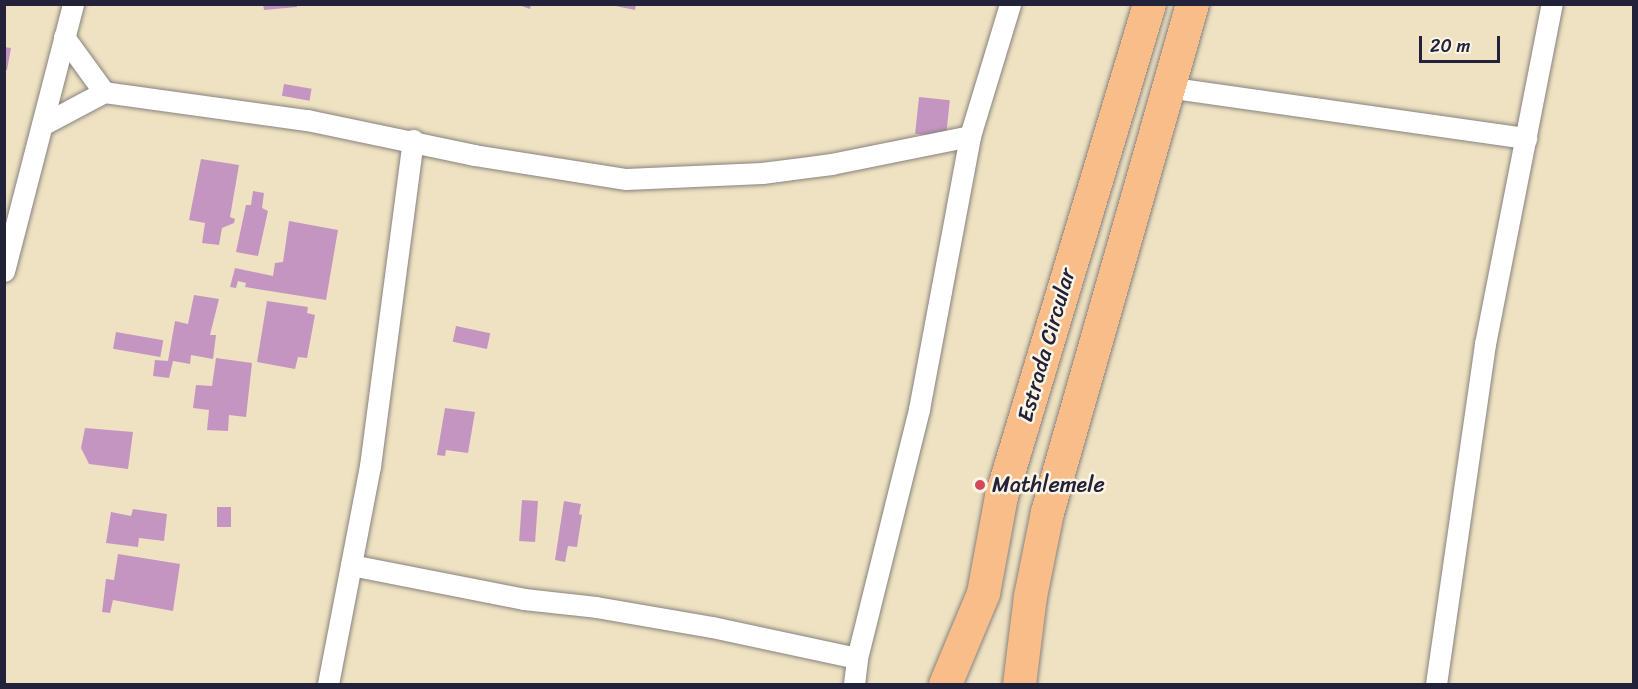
<!DOCTYPE html>
<html>
<head>
<meta charset="utf-8">
<style>
	body { margin:0 }
	#map { position:relative; width:1638px; height:689px; overflow:hidden; background:#eee2c2; font-family:Sriracha,sans-serif }
	div>[style] { position:absolute }
	[style*='--x'] { left:calc(var(--x)*1px); top:calc(var(--y)*1px); width:calc(var(--w)*1px); rotate:calc(var(--a)*1deg) }
	.building>* { inset:0; background:#c595c2; transform-origin:0 0 }
	.roads { filter:drop-shadow(0 0 2px #88827e) drop-shadow(0 0 2px #88827e) }
	.minor>* { height:21px; margin:-10.5px; padding:0 10.5px; transform-origin:10.5px; border-radius:10.5px; background:#fff }
	.primary>* { height:33px; margin:-16.5px; padding:0 16.5px; transform-origin:16.5px; border-radius:16.5px; background:#f8bd89 }
	.dots>* { width:16px; height:16px; translate:-50% -50%; box-sizing:border-box; border:3px solid #fcf5e5; border-radius:50% }
	span { translate:-50% -50%; white-space:nowrap; text-align:center; line-height:1.15; -webkit-text-stroke:5px #fcf5e5; paint-order:stroke }
	.street-label { font-size:22px; color:#22223b }
	.poi-label { font-size:22px; color:#22223b }
	.left { translate:0 -50%; text-align:left }
	.frame { position:absolute; inset:0; border:6px solid #22223b; pointer-events:none }
	.scale { position:absolute; left:1419px; top:36px; width:81px; height:27px; box-sizing:border-box; border:3px solid #22223b; border-top:0; padding-left:8px; font-size:18px; line-height:21px; white-space:nowrap; color:#22223b; -webkit-text-stroke:4px #fcf5e5; paint-order:stroke }
</style>
</head>
<body>
<div id="map">
	<div class="building">
		<i style="clip-path:polygon(263px 4px,296px 4px,297px 7px,264px 10px)"></i>
		<i style="clip-path:polygon(516px 4px,531px 4px,530px 9px)"></i>
		<i style="clip-path:polygon(606px 4px,636px 4px,635px 10px)"></i>
		<i style="clip-path:polygon(4px 47px,11px 48px,7px 70px,4px 70px)"></i>
		<i style="left:284px;top:84px;width:28px;height:12px;rotate:10deg"></i>
		<i style="left:919px;top:97px;width:31px;height:37px;rotate:6deg"></i>
		<i style="clip-path:polygon(201px 159px,239px 165px,230px 217px,235px 219px,234px 223px,222px 228px,219px 245px,202px 243px,205px 223px,189px 220px)"></i>
		<i style="clip-path:polygon(253px 191px,264px 193px,262px 208px,268px 211px,258px 256px,236px 252px,246px 205px,251px 205px)"></i>
		<i style="clip-path:polygon(289px 221px,338px 230px,326px 300px,245px 287px,246px 283px,238px 281px,236px 288px,230px 287px,235px 268px,273px 276px,275px 263px,283px 262px)"></i>
		<i style="clip-path:polygon(194px 295px,219px 299px,210px 335px,216px 335px,213px 359px,191px 355px,190px 364px,173px 361px,169px 378px,153px 376px,155px 360px,168px 361px,175px 321px,188px 324px)"></i>
		<i style="clip-path:polygon(267px 301px,308px 307px,307px 313px,315px 315px,307px 358px,298px 357px,295px 369px,257px 362px)"></i>
		<i style="left:456px;top:326px;width:35px;height:16px;rotate:12deg"></i>
		<i style="left:116px;top:332px;width:48px;height:17px;rotate:10deg"></i>
		<i style="clip-path:polygon(216px 358px,252px 363px,246px 417px,229px 415px,228px 431px,207px 430px,209px 410px,193px 408px,196px 385px,212px 386px)"></i>
		<i style="clip-path:polygon(445px 408px,475px 412px,468px 453px,446px 450px,445px 456px,437px 455px)"></i>
		<i style="clip-path:polygon(85px 428px,133px 432px,128px 469px,89px 464px,81px 448px)"></i>
		<i style="left:522px;top:500px;width:16px;height:41px;rotate:4deg"></i>
		<i style="clip-path:polygon(564px 501px,581px 504px,579px 514px,582px 515px,577px 547px,568px 546px,565px 562px,555px 560px)"></i>
		<i style="left:217px;top:507px;width:14px;height:20px"></i>
		<i style="clip-path:polygon(133px 509px,167px 514px,164px 541px,139px 538px,138px 547px,106px 543px,111px 512px,131px 516px)"></i>
		<i style="clip-path:polygon(118px 554px,180px 564px,173px 611px,113px 600px,110px 613px,102px 612px,106px 579px,114px 580px)"></i>
	</div>
	<div class="roads">
		<div class="minor">
			<i style="--x:64;--y:37;--w:68;--a:54"></i>
			<i style="--x:1167;--y:87;--w:363;--a:8.1"></i>
			<i style="--x:42;--y:125;--w:70;--a:-28"></i>
			<i style="--x:104;--y:92;--w:205;--a:7.9"></i>
			<i style="--x:307;--y:120;--w:171;--a:11.8"></i>
			<i style="--x:474;--y:155;--w:154;--a:9"></i>
			<i style="--x:626;--y:179;--w:136;--a:-2.5"></i>
			<i style="--x:762;--y:173;--w:70;--a:-7.4"></i>
			<i style="--x:831;--y:164;--w:142;--a:-11.4"></i>
			<i style="--x:4;--y:271;--w:276;--a:-75.5"></i>
			<i style="--x:351;--y:565;--w:176;--a:11.1"></i>
			<i style="--x:524;--y:599;--w:72;--a:6.3"></i>
			<i style="--x:596;--y:607;--w:118;--a:9.8"></i>
			<i style="--x:712;--y:627;--w:148;--a:12.1"></i>
			<i style="--x:328;--y:684;--w:222;--a:-79.1"></i>
			<i style="--x:370;--y:466;--w:329;--a:-82.5"></i>
			<i style="--x:854;--y:684;--w:26;--a:-83"></i>
			<i style="--x:857;--y:658;--w:257;--a:-76"></i>
			<i style="--x:919;--y:409;--w:278;--a:-79.4"></i>
			<i style="--x:970;--y:136;--w:138;--a:-73.1"></i>
			<i style="--x:1436;--y:684;--w:344;--a:-81.8"></i>
			<i style="--x:1485;--y:344;--w:347;--a:-78.9"></i>
		</div>
		<div class="primary">
			<i style="--x:945;--y:684;--w:99;--a:-67.3"></i>
			<i style="--x:983;--y:593;--w:99;--a:-79.5"></i>
			<i style="--x:1001;--y:496;--w:514;--a:-73.26"></i>
			<i style="--x:1019;--y:684;--w:89;--a:-82.9"></i>
			<i style="--x:1030;--y:596;--w:86;--a:-78.6"></i>
			<i style="--x:1047;--y:512;--w:528;--a:-74.07"></i>
		</div>
	</div>
	<div class="dots">
		<i style="left:980px;top:485px;background:#d1495b"></i>
	</div>
	<div class="street-label">
		<span style="left:1046px;top:345px;rotate:-74deg">Estrada Circular</span>
	</div>
	<div class="poi-label">
		<span class="left" style="left:992px;top:485px">Mathlemele</span>
	</div>
	<div class="frame"></div>
	<div class="scale">20 m</div>
</div>
</body>
</html>
